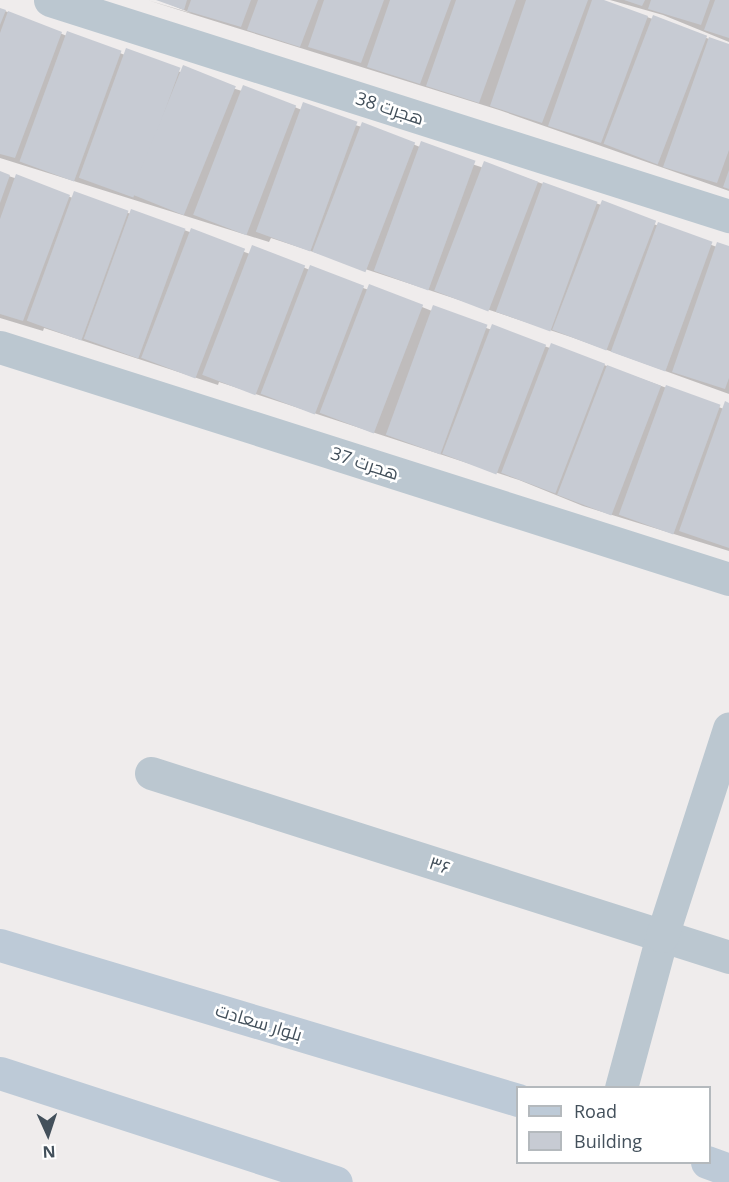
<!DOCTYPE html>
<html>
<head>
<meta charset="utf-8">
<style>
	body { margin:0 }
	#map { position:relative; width:729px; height:1182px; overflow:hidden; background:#efecec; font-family:"Open Sans",Cairo,sans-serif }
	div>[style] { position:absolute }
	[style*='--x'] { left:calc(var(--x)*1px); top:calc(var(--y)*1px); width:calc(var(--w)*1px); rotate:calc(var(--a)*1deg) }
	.shadow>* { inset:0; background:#0003 }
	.building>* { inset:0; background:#c7cbd3; transform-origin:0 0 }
	.street>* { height:33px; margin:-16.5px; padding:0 16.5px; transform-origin:16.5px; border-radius:16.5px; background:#bbc7d0 }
	.secondary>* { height:33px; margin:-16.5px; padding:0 16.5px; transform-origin:16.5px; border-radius:16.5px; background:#bdcad7 }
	span { translate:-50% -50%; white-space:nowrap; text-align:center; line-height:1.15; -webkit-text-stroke:5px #fff; paint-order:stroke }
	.street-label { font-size:18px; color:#43505b }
	.legend { position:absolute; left:516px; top:1086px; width:195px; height:78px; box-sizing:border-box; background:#fff; border:2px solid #b4b9bd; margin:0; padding:8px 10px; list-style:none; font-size:18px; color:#43505b }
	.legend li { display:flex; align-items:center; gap:12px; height:30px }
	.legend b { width:30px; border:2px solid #b4b9bd }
	.north { position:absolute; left:18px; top:1104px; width:60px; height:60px; -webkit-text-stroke:4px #fff; paint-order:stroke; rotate:177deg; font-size:16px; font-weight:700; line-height:24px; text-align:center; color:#43505b }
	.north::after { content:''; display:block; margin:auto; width:21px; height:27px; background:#43505b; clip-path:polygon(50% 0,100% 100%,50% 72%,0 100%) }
</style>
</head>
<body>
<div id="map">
	<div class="shadow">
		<i style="clip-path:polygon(147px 0,191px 13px,159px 0,599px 0,729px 46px,729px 191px,499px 110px)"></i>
		<i style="clip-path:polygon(610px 0,729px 0,729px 42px,663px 15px)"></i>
		<i style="clip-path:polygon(0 9px,67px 36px,68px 33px,125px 55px,242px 91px,244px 87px,302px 110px,362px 127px,363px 124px,420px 147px,484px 168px,485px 163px,717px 247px,729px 248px,729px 394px,571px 337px,271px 238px,269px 242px,0 158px)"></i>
		<i style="clip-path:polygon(0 173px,73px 198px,75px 193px,131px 214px,132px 211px,250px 254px,253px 247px,310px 270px,369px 290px,370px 286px,432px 311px,604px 365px,724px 409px,729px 405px,729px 551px,583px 506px,519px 480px,219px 382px,218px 385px,44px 328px,43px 331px,0 318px)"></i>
	</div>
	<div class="building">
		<i style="clip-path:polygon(156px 0,187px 0,184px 10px)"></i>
		<i style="clip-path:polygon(191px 0,251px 0,241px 27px,187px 11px)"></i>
		<i style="clip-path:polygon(258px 0,318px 0,300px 47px,247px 30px)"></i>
		<i style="clip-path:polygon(324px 0,384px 0,361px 63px,308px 47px)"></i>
		<i style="clip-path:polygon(390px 0,451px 0,420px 84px,367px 67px)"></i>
		<i style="clip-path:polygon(456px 0,516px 0,479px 103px,426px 86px)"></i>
		<i style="clip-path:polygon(526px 0,588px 0,542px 123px,490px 106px)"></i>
		<i style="clip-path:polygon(592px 0,604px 0,648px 16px,601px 143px,548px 126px)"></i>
		<i style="clip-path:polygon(624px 0,645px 0,642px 6px)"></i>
		<i style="clip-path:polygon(651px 0,710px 0,701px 25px,648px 9px)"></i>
		<i style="clip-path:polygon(715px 0,729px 0,729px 38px,704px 30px)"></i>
		<i style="clip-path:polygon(0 8px,6px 10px,0 25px)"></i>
		<i style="clip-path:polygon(8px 11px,62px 32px,15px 158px,0 154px,0 33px)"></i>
		<i style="left:653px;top:15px;width:58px;height:138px;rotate:21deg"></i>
		<i style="left:67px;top:31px;width:58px;height:139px;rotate:20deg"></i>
		<i style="clip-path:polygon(709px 37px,729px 44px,729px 150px,717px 183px,663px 167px)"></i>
		<i style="left:126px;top:48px;width:58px;height:138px;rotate:20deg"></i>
		<i style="left:183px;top:65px;width:57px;height:139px;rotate:22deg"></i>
		<i style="left:243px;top:85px;width:57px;height:139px;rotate:21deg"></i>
		<i style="left:303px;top:102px;width:58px;height:138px;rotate:20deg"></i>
		<i style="left:362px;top:122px;width:57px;height:139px;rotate:21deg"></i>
		<i style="left:421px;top:141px;width:58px;height:138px;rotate:20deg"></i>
		<i style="left:484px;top:161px;width:58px;height:139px;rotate:21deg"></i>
		<i style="clip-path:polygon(729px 170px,729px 189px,723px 187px)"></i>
		<i style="clip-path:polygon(0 171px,10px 175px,0 203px)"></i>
		<i style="clip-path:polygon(16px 174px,70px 195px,23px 321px,0 314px,0 219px)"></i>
		<i style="left:543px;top:182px;width:58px;height:138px;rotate:20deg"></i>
		<i style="left:74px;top:191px;width:58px;height:138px;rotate:20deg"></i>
		<i style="left:602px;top:200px;width:58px;height:139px;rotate:21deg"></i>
		<i style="left:131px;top:209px;width:58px;height:138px;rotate:20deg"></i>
		<i style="left:658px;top:222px;width:58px;height:138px;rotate:20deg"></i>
		<i style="left:191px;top:228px;width:58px;height:139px;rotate:21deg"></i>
		<i style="clip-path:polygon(717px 242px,729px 246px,729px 378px,725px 389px,672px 372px)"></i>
		<i style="left:252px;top:245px;width:57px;height:139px;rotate:21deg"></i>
		<i style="left:310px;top:265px;width:58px;height:138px;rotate:21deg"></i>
		<i style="left:369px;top:284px;width:58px;height:138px;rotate:21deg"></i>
		<i style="left:433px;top:305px;width:58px;height:138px;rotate:20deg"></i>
		<i style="left:492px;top:324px;width:58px;height:139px;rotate:21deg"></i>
		<i style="left:551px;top:343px;width:58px;height:139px;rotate:21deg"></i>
		<i style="left:607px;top:365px;width:58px;height:139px;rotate:21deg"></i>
		<i style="left:666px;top:385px;width:58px;height:138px;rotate:20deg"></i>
		<i style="clip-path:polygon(725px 401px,729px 403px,729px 548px,679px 531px)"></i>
	</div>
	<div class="street">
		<i style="--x:50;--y:0;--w:713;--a:17.65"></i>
		<i style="--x:0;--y:347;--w:765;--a:17.65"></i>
		<i style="--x:151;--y:773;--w:607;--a:17.66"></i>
		<i style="--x:621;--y:1088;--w:157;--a:-74.9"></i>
		<i style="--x:662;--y:936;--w:218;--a:-72.1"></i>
	</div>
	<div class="secondary">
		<i style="--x:0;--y:945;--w:541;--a:16.66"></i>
		<i style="--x:0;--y:1073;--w:353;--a:18"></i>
		<i style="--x:707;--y:1162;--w:23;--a:20"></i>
	</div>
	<div class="street-label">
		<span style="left:390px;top:108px;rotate:18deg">هجرت 38</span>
		<span style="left:365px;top:463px;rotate:18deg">هجرت 37</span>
		<span style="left:440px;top:865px;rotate:18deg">۳۶</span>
		<span style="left:259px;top:1022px;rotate:17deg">بلوار سعادت</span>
	</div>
	<ul class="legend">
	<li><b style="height:8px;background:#bdcad7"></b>Road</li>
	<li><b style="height:16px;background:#c7cbd3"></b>Building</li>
	</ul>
	<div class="north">N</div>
</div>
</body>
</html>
